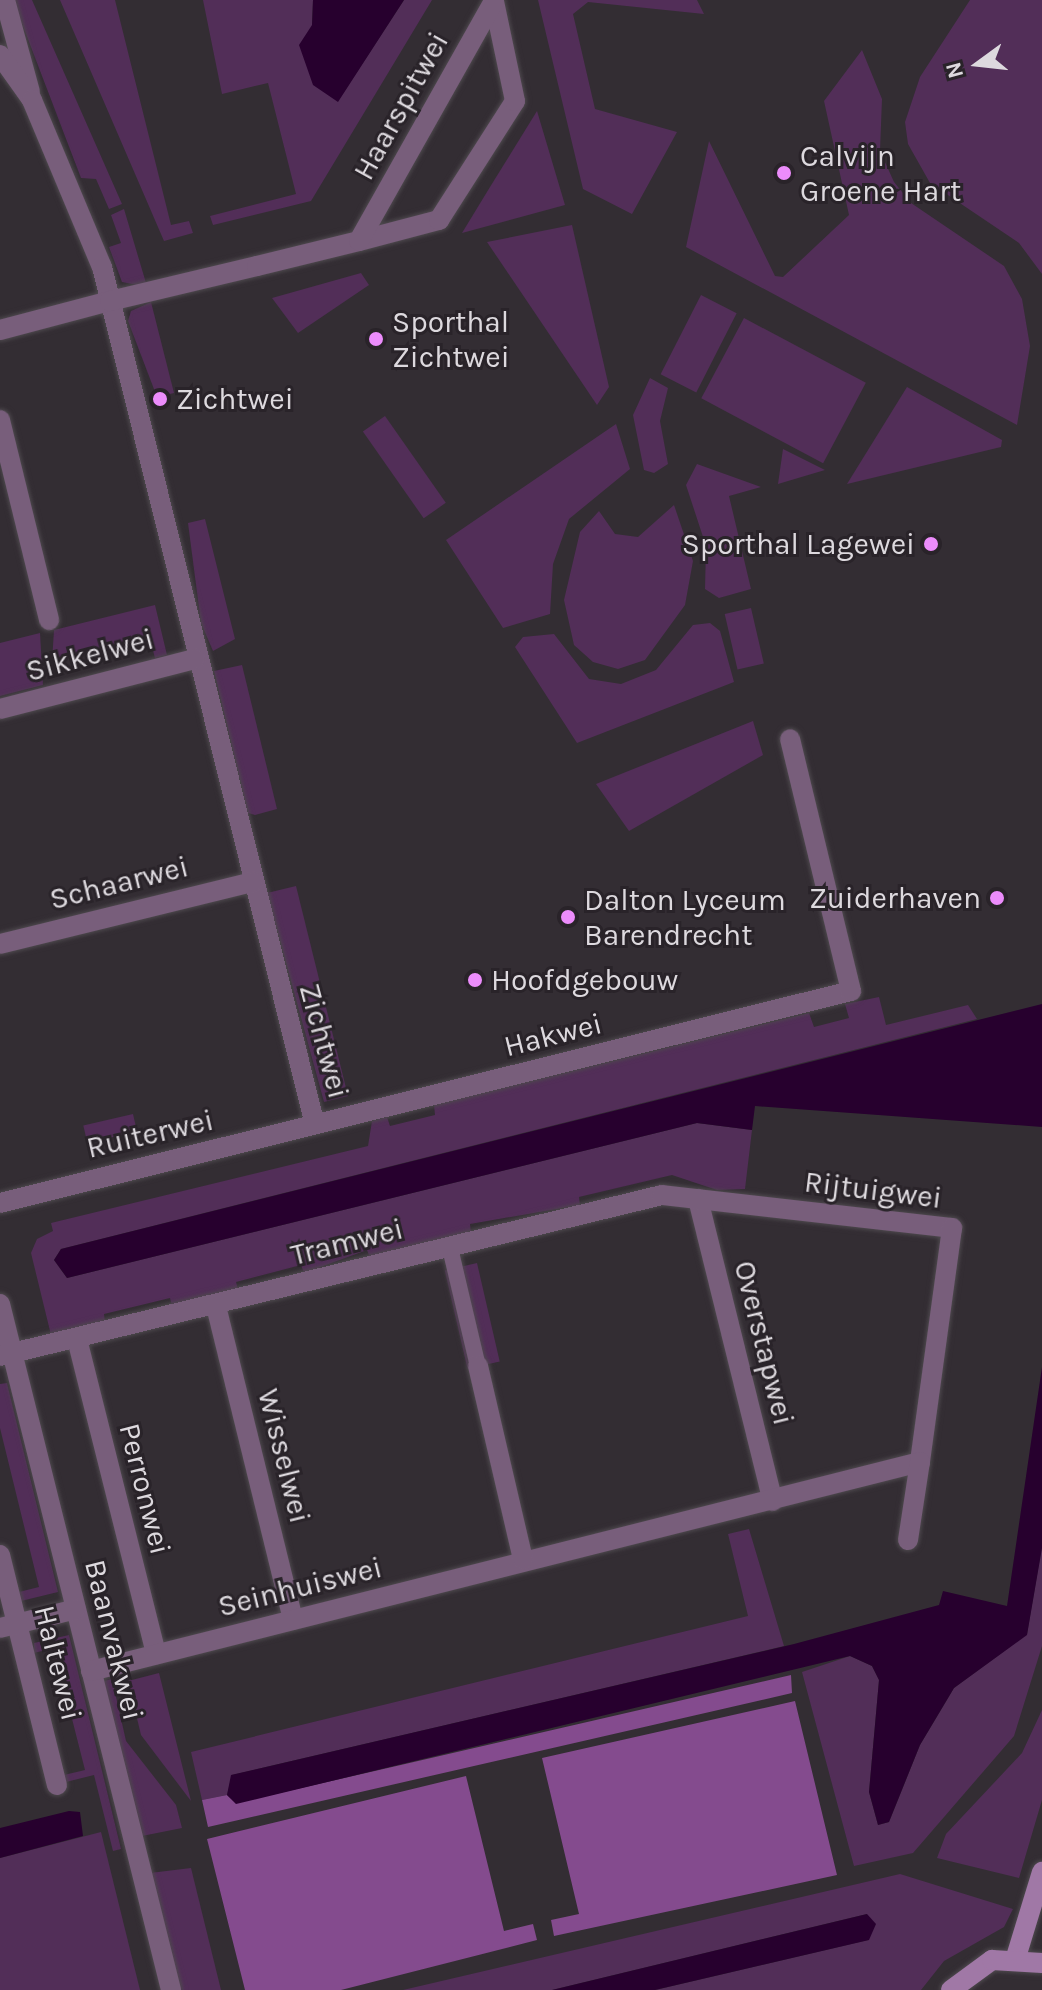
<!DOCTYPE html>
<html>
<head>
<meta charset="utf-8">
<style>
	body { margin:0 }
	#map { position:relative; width:1042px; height:1990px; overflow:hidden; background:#332d33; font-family:Karla,sans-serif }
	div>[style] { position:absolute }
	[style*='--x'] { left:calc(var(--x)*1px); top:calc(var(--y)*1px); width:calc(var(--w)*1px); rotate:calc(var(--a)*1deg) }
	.green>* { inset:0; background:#522e58; transform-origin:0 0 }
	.forest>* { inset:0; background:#844b8e }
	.water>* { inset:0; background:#27002e }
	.roads { filter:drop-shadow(0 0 2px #4e494e) drop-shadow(0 0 2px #4e494e) }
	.pedestrian>* { height:16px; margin:-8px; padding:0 8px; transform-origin:8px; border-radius:8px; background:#785e7b }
	.minor>* { height:20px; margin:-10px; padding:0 10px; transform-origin:10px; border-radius:10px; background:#785e7b }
	.secondary>* { height:20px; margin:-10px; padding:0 10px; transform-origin:10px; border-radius:10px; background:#a078a6 }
	.dots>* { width:22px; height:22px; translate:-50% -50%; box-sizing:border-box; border:4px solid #292329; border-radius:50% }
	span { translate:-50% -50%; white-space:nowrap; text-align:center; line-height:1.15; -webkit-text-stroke:6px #292329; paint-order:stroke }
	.street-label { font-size:30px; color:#ddd9de }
	.poi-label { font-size:30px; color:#ddd9de }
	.left { translate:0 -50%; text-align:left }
	.right { translate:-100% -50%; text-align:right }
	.north { position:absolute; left:938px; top:24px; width:80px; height:80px; -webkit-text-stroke:6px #292329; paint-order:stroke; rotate:255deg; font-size:22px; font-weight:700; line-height:32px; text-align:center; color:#ddd9de }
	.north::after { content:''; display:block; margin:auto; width:28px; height:36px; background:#ddd9de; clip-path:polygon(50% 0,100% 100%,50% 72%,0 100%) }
</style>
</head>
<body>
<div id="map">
	<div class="green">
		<i style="clip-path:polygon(13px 0,32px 0,122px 204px,109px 209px,96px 179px,81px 178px)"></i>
		<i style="clip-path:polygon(60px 0,115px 0,171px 225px,189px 221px,193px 233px,164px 241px)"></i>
		<i style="clip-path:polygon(203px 0,313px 0,312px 25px,338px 101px,404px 0,432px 0,311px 201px,213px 225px,210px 216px,296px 194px,268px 83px,222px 94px)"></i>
		<i style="clip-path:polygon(538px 0,697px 0,704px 14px,588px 2px,573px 14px,595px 109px,677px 132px,632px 214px,583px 189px)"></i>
		<i style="clip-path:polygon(970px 0,1042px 0,1042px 274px,1019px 243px,930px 183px,908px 144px,905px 122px,920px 77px)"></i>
		<i style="clip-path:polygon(862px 50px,882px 99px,880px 151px,894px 182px,911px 203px,1004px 266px,1022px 299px,1030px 346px,1017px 425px,686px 247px,709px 141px,775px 276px,783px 277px,849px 215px,824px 101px)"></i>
		<i style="clip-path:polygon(537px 111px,565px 205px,462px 233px,490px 187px)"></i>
		<i style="clip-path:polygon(124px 209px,146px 283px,137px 285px,122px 282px,109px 247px,121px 243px,111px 215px)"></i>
		<i style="clip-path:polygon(572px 225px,609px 387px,597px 405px,487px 242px)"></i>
		<i style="clip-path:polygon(361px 273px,369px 285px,298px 333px,272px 298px)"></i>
		<i style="left:701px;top:295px;width:40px;height:89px;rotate:27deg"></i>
		<i style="clip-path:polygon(151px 302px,174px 393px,157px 397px,128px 321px,131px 311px)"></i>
		<i style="left:744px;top:318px;width:138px;height:91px;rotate:28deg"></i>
		<i style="clip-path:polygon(650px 378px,668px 388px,660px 421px,668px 464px,654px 473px,644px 470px,633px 415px)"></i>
		<i style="clip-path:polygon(907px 387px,1002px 440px,1001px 447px,847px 484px)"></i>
		<i style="left:385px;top:416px;width:106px;height:27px;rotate:55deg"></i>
		<i style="clip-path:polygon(616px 424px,630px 469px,569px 519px,553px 564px,550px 614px,503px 628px,446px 540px)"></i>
		<i style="clip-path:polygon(783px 449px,825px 470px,778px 484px)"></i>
		<i style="clip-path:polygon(697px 464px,761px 487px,729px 496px,751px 589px,719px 598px,705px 589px,706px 546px,686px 485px)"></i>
		<i style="clip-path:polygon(674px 505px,693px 561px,685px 605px,645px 660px,618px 669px,593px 662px,574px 645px,564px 600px,580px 532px,599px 511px,615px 534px,638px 537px)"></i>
		<i style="clip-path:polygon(205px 519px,235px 639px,213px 651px,201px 623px,188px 523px)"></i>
		<i style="clip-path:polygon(155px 605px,167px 655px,155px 658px,150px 639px,52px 662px,54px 630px)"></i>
		<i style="left:751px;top:608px;width:57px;height:27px;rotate:77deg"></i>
		<i style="clip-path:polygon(710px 623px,720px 631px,734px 682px,577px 743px,515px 647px,523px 637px,554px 634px,589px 679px,621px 684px,656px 670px,693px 625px)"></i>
		<i style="clip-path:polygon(40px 633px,43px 685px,0 696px,0 643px)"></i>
		<i style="clip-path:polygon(242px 665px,277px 809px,255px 815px,248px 813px,214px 671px)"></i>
		<i style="clip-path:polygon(753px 721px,763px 755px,629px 831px,596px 784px)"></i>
		<i style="clip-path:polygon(296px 886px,348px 1096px,324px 1102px,267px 893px)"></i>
		<i style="clip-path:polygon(879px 997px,886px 1025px,968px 1005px,977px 1019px,61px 1249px,54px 1260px,67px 1278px,697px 1123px,752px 1130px,745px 1189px,717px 1190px,672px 1175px,579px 1197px,580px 1205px,470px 1224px,471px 1233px,370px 1258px,367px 1250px,304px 1273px,301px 1265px,236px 1282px,238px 1289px,172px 1306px,170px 1298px,104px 1314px,105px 1322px,51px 1335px,31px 1253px,37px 1239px,53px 1231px,51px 1223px,368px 1146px,372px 1121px,387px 1117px,390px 1126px,435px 1115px,434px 1105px,809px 1013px,814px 1027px,849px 1018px,845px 1004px)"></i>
		<i style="left:133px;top:1114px;width:18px;height:51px;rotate:77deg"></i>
		<i style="left:477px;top:1263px;width:101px;height:33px;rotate:77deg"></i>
		<i style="clip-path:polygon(7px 1383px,58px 1592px,21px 1601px,19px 1592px,39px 1587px,0 1428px,0 1384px)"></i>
		<i style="clip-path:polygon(749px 1529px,784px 1646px,232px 1775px,227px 1795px,202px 1800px,191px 1752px,748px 1616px,728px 1534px)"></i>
		<i style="clip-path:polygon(1042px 1546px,1042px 1646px,1014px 1736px,913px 1853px,854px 1866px,802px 1672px,850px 1656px,872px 1666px,879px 1680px,869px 1792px,878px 1825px,889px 1822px,920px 1745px,954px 1688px,1027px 1634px)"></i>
		<i style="clip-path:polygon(69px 1635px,121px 1849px,113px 1851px,94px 1775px,66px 1782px,64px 1775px,85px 1770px,54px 1648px,34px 1653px,34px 1643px)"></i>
		<i style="clip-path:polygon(159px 1673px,191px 1801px,141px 1735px,128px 1681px)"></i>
		<i style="clip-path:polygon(112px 1679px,126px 1741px,176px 1805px,182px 1828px,142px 1836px,104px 1681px)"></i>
		<i style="clip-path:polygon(1042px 1710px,1042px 1800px,1019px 1878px,937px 1858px,946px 1834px,1022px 1753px)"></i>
		<i style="clip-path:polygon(101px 1832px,140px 1990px,0 1990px,0 1858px)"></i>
		<i style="clip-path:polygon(191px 1868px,221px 1990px,180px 1990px,150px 1873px)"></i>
		<i style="clip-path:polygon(900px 1874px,1013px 1909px,1004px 1927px,944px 1961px,921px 1990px,655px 1990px,868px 1940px,867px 1914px,552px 1990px,403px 1990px)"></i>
	</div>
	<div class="forest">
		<i style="clip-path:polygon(791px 1675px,792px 1693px,208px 1827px,202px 1800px,227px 1795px,236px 1803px)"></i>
		<i style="clip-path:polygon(795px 1701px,837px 1875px,554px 1936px,551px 1920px,579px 1914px,542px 1758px)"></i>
		<i style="clip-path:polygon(466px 1776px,504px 1931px,533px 1924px,537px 1940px,341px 1990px,245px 1990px,207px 1839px)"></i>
	</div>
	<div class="water">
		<i style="clip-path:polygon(313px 0,404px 0,338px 102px,313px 85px,299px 45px,312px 25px)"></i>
		<i style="clip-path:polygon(1042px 1004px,1042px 1127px,755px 1106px,752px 1130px,697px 1123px,67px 1278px,54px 1260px,61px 1249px)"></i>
		<i style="clip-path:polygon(1042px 1367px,1042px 1548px,1027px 1635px,954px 1688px,920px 1745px,889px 1822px,878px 1825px,869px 1792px,879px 1680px,872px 1666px,850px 1656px,236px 1804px,227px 1795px,231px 1775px,794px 1644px,939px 1605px,943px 1591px,1007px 1606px)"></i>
		<i style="clip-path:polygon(69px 1811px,80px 1812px,83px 1836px,0 1858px,0 1828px)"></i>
		<i style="clip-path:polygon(867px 1914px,876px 1924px,869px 1940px,655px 1990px,552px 1990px)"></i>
	</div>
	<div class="roads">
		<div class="pedestrian">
			<i style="--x:450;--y:1248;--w:121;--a:76.7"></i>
		</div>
		<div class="minor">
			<i style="--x:5;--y:0;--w:95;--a:74.8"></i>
			<i style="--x:0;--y:55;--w:55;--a:54.6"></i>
			<i style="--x:32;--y:100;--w:181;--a:67.3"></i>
			<i style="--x:102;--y:267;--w:880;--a:76.06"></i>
			<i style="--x:0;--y:330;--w:114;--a:-14.8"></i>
			<i style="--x:110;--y:301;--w:151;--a:-13.4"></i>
			<i style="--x:257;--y:266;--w:105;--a:-13.8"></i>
			<i style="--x:359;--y:241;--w:83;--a:-14.7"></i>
			<i style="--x:439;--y:220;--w:141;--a:-57.4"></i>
			<i style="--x:515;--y:101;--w:102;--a:-101.9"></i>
			<i style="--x:494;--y:1;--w:275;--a:119.4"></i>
			<i style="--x:0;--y:420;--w:206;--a:76.2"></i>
			<i style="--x:0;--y:709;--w:201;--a:-14.4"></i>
			<i style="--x:0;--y:944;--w:260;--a:-13.8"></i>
			<i style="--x:698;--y:1199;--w:311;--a:76.1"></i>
			<i style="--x:0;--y:1203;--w:877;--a:-13.99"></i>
			<i style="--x:851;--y:991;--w:259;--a:-103.6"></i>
			<i style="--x:0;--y:1304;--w:707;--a:76"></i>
			<i style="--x:216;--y:1306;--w:323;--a:76.2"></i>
			<i style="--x:77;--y:1339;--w:325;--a:75.9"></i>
			<i style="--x:0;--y:1356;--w:681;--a:-13.67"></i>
			<i style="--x:662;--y:1195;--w:292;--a:6.5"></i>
			<i style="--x:952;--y:1228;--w:236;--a:97.8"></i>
			<i style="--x:920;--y:1462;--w:855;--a:165.85"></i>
			<i style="--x:478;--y:1366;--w:199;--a:76.9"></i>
			<i style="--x:908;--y:1540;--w:79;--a:-81.3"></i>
			<i style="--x:0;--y:1555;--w:237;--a:76.1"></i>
			<i style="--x:0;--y:1628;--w:78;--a:-14"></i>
		</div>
		<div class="secondary">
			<i style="--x:1016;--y:1957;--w:89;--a:-73"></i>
			<i style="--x:951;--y:1990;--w:51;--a:-36.2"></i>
			<i style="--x:992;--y:1960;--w:50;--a:3.4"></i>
		</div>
	</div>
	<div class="dots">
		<i style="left:784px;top:173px;background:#ec8cfb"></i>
		<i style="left:376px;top:339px;background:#ec8cfb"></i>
		<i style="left:160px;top:399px;background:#ec8cfb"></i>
		<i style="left:931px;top:544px;background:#ec8cfb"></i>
		<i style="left:997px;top:898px;background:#ec8cfb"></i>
		<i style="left:568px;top:917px;background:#ec8cfb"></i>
		<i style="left:475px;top:980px;background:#ec8cfb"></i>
	</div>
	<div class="street-label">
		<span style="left:401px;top:106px;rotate:-61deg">Haarspitwei</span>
		<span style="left:90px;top:655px;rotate:-15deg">Sikkelwei</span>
		<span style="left:119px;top:883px;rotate:-14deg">Schaarwei</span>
		<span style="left:553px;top:1035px;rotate:-14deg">Hakwei</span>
		<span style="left:324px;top:1041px;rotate:75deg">Zichtwei</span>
		<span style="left:150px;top:1134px;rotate:-13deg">Ruiterwei</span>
		<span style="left:873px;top:1190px;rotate:7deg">Rijtuigwei</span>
		<span style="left:347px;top:1242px;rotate:-14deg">Tramwei</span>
		<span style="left:764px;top:1343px;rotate:76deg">Overstapwei</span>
		<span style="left:284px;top:1456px;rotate:76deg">Wisselwei</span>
		<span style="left:145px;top:1489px;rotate:76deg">Perronwei</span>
		<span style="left:300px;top:1587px;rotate:-14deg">Seinhuiswei</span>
		<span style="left:114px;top:1640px;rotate:76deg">Baanvakwei</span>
		<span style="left:58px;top:1663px;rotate:76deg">Haltewei</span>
	</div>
	<div class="poi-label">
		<span class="left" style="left:800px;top:173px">Calvijn<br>Groene Hart</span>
		<span class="left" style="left:392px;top:339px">Sporthal<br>Zichtwei</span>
		<span class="left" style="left:176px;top:399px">Zichtwei</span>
		<span class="right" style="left:915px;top:544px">Sporthal Lagewei</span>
		<span class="right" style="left:981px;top:898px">Zuiderhaven</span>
		<span class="left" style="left:584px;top:917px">Dalton Lyceum<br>Barendrecht</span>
		<span class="left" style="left:491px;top:980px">Hoofdgebouw</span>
	</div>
	<div class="north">N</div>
</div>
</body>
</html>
